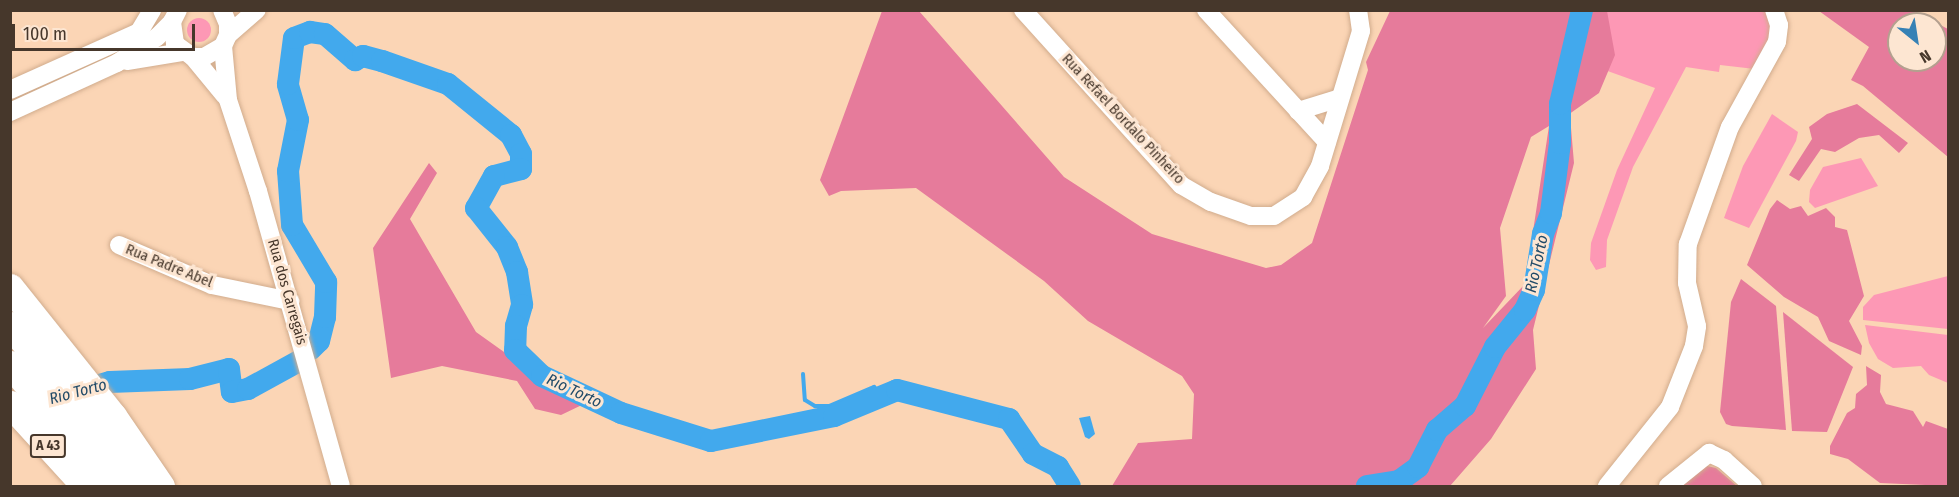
<!DOCTYPE html>
<html>
<head>
<meta charset="utf-8">
<style>
	body { margin:0 }
	#map { position:relative; width:1959px; height:497px; overflow:hidden; background:#fbd5b5; font-family:"Fira Sans Condensed",sans-serif }
	div>[style] { position:absolute }
	[style*='--x'] { left:calc(var(--x)*1px); top:calc(var(--y)*1px); width:calc(var(--w)*1px); rotate:calc(var(--a)*1deg) }
	.green>* { inset:0; background:#fd98b5 }
	.round { border-radius:50% }
	.forest>* { inset:0; background:#e67b9b }
	.water>* { inset:0; background:#42a9ed }
	.stream>* { height:4px; margin:-2px; padding:0 2px; transform-origin:2px; border-radius:2px; background:#42a9ed }
	.river>* { height:22px; margin:-11px; padding:0 11px; transform-origin:11px; border-radius:11px; background:#42a9ed }
	.roads { filter:drop-shadow(0 0 2px #d1ac8d) drop-shadow(0 0 2px #d1ac8d) }
	.minor>* { height:18px; margin:-9px; padding:0 9px; transform-origin:9px; border-radius:9px; background:#fff }
	.highway>* { height:27px; margin:-13.5px; padding:0 13.5px; transform-origin:13.5px; border-radius:13.5px; background:#fff }
	span { translate:-50% -50%; white-space:nowrap; text-align:center; line-height:1.15; -webkit-text-stroke:6px #fde6d2; paint-order:stroke }
	.shield-label span { padding:2px 4px; background:#fde6d2; border:2px solid; border-radius:4px; -webkit-text-stroke-width:0 }
	.shield-label { font-size:14px; color:#46372b; font-weight:700 }
	.street-label { font-size:15px; color:#46372b }
	.water-label { font-size:16px; color:#224b68; font-style:italic }
	.frame { position:absolute; inset:0; border:12px solid #46372b; pointer-events:none }
	.north { position:absolute; left:1887px; top:12px; width:60px; height:60px; box-sizing:border-box; background:#fde6d2; border:2px solid #b4a08f; border-radius:50%; rotate:150deg; font-size:16px; font-weight:700; line-height:24px; text-align:center; color:#46372b }
	.north::after { content:''; display:block; margin:auto; width:21px; height:27px; background:#3681b5; clip-path:polygon(50% 0,100% 100%,50% 72%,0 100%) }
	.scale { position:absolute; left:12px; top:24px; width:183px; height:27px; box-sizing:border-box; border:3px solid #46372b; border-top:0; padding-left:8px; font-size:18px; line-height:21px; white-space:nowrap; color:#46372b; -webkit-text-stroke:4px #fde6d2; paint-order:stroke }
</style>
</head>
<body>
<div id="map">
	<div class="green">
		<i style="clip-path:polygon(1604px 11px,1768px 11px,1774px 30px,1755px 69px,1720px 65px,1719px 72px,1686px 67px,1633px 167px,1607px 240px,1606px 267px,1596px 270px,1590px 260px,1591px 243px,1617px 170px,1655px 88px,1602px 69px)"></i>
		<i class="round" style="left:187px;top:18px;width:24px;height:24px"></i>
		<i style="clip-path:polygon(1772px 114px,1798px 132px,1796px 141px,1749px 228px,1724px 218px,1743px 166px)"></i>
		<i style="clip-path:polygon(1861px 158px,1878px 186px,1815px 208px,1809px 202px,1810px 190px,1823px 167px)"></i>
		<i style="clip-path:polygon(1948px 276px,1948px 329px,1863px 320px,1863px 307px,1874px 295px)"></i>
		<i style="clip-path:polygon(1865px 325px,1948px 335px,1948px 383px,1929px 375px,1921px 366px,1893px 368px,1878px 359px,1869px 343px)"></i>
	</div>
	<div class="forest">
		<i style="clip-path:polygon(evenodd,882px 11px,919px 11px,1064px 177px,1152px 234px,1266px 268px,1281px 265px,1312px 243px,1368px 70px,1366px 62px,1390px 11px,1607px 11px,1615px 55px,1599px 93px,1565px 117px,1570px 116px,1574px 163px,1533px 330px,1536px 369px,1491px 439px,1450px 486px,1112px 486px,1138px 443px,1192px 439px,1194px 394px,1182px 376px,1088px 321px,1044px 281px,916px 188px,841px 191px,829px 196px,820px 180px,882px 11px,1549px 126px,1525px 284px,1483px 328px,1506px 296px,1500px 228px,1531px 137px,1549px 126px)"></i>
		<i style="clip-path:polygon(evenodd,1819px 11px,1913px 11px,1948px 29px,1948px 157px,1863px 86px,1851px 80px,1869px 47px,1819px 11px,1899px 24px,1935px 24px,1935px 60px,1899px 60px,1899px 24px)"></i>
		<i style="clip-path:polygon(1857px 104px,1908px 143px,1899px 153px,1879px 135px,1859px 138px,1835px 152px,1821px 149px,1799px 181px,1789px 175px,1812px 139px,1809px 127px,1827px 114px)"></i>
		<i style="clip-path:polygon(429px 163px,437px 173px,410px 219px,476px 332px,543px 380px,586px 403px,561px 415px,535px 409px,517px 381px,442px 366px,391px 378px,373px 248px)"></i>
		<i style="clip-path:polygon(1777px 200px,1790px 209px,1801px 206px,1808px 216px,1826px 208px,1835px 217px,1835px 227px,1847px 230px,1864px 296px,1849px 321px,1862px 346px,1861px 355px,1829px 341px,1818px 317px,1784px 297px,1747px 265px,1770px 209px)"></i>
		<i style="clip-path:polygon(1741px 279px,1776px 306px,1786px 430px,1732px 426px,1726px 424px,1720px 412px,1731px 302px)"></i>
		<i style="clip-path:polygon(1783px 312px,1853px 367px,1827px 432px,1792px 431px)"></i>
		<i style="clip-path:polygon(1866px 366px,1881px 375px,1880px 392px,1886px 404px,1913px 411px,1923px 427px,1926px 421px,1948px 429px,1948px 486px,1880px 483px,1848px 459px,1830px 454px,1830px 446px,1847px 413px,1855px 408px,1856px 394px,1867px 385px)"></i>
		<i style="clip-path:polygon(1703px 465px,1716px 468px,1737px 486px,1674px 486px)"></i>
	</div>
	<div class="water">
		<i style="clip-path:polygon(1090px 416px,1095px 434px,1089px 439px,1085px 437px,1079px 418px)"></i>
	</div>
	<div class="stream">
		<i style="--x:803;--y:374;--w:26;--a:86"></i>
		<i style="--x:805;--y:400;--w:12;--a:31"></i>
		<i style="--x:815;--y:406;--w:14;--a:0"></i>
		<i style="--x:829;--y:406;--w:49;--a:-22.9"></i>
		<i style="--x:874;--y:387;--w:14;--a:39"></i>
	</div>
	<div class="river">
		<i style="--x:311;--y:349;--w:11;--a:-45"></i>
		<i style="--x:319;--y:341;--w:25;--a:-76"></i>
		<i style="--x:325;--y:317;--w:35;--a:-88"></i>
		<i style="--x:326;--y:282;--w:66;--a:-120.8"></i>
		<i style="--x:292;--y:225;--w:54;--a:-94.2"></i>
		<i style="--x:288;--y:171;--w:52;--a:-78.9"></i>
		<i style="--x:298;--y:120;--w:37;--a:-106"></i>
		<i style="--x:288;--y:84;--w:46;--a:-82.6"></i>
		<i style="--x:294;--y:38;--w:17;--a:-21"></i>
		<i style="--x:310;--y:32;--w:15;--a:8"></i>
		<i style="--x:325;--y:34;--w:40;--a:41"></i>
		<i style="--x:355;--y:60;--w:9;--a:-27"></i>
		<i style="--x:363;--y:56;--w:20;--a:15"></i>
		<i style="--x:382;--y:61;--w:70;--a:19.2"></i>
		<i style="--x:448;--y:84;--w:81;--a:39"></i>
		<i style="--x:511;--y:135;--w:21;--a:62"></i>
		<i style="--x:521;--y:154;--w:15;--a:90"></i>
		<i style="--x:521;--y:169;--w:28;--a:165"></i>
		<i style="--x:494;--y:176;--w:37;--a:119"></i>
		<i style="--x:476;--y:208;--w:50;--a:51.5"></i>
		<i style="--x:507;--y:247;--w:27;--a:68"></i>
		<i style="--x:517;--y:272;--w:33;--a:81"></i>
		<i style="--x:522;--y:305;--w:22;--a:106"></i>
		<i style="--x:516;--y:326;--w:24;--a:92"></i>
		<i style="--x:515;--y:350;--w:37;--a:44"></i>
		<i style="--x:542;--y:376;--w:87;--a:25.1"></i>
		<i style="--x:621;--y:413;--w:94;--a:17.3"></i>
		<i style="--x:711;--y:441;--w:126;--a:-11.5"></i>
		<i style="--x:834;--y:416;--w:68;--a:-22.4"></i>
		<i style="--x:897;--y:390;--w:116;--a:14.5"></i>
		<i style="--x:1009;--y:419;--w:42;--a:55.6"></i>
		<i style="--x:1033;--y:454;--w:28;--a:27"></i>
		<i style="--x:1058;--y:467;--w:22;--a:58"></i>
		<i style="--x:75;--y:392;--w:36;--a:-16"></i>
		<i style="--x:110;--y:382;--w:80;--a:-2.1"></i>
		<i style="--x:190;--y:379;--w:40;--a:-14.4"></i>
		<i style="--x:229;--y:369;--w:23;--a:83"></i>
		<i style="--x:232;--y:392;--w:16;--a:-11"></i>
		<i style="--x:248;--y:389;--w:58;--a:-28.8"></i>
		<i style="--x:1367;--y:486;--w:32;--a:-9"></i>
		<i style="--x:1399;--y:481;--w:24;--a:-36"></i>
		<i style="--x:1418;--y:467;--w:42;--a:-62.8"></i>
		<i style="--x:1437;--y:430;--w:37;--a:-41"></i>
		<i style="--x:1465;--y:406;--w:66;--a:-63"></i>
		<i style="--x:1495;--y:347;--w:48;--a:-51"></i>
		<i style="--x:1525;--y:310;--w:22;--a:-66"></i>
		<i style="--x:1534;--y:290;--w:57;--a:-80.9"></i>
		<i style="--x:1543;--y:234;--w:22;--a:-69"></i>
		<i style="--x:1551;--y:213;--w:71;--a:-82.7"></i>
		<i style="--x:1560;--y:143;--w:39;--a:-90"></i>
		<i style="--x:1560;--y:104;--w:97;--a:-76.8"></i>
	</div>
	<div class="roads">
		<div class="minor">
			<i style="--x:178;--y:10;--w:13;--a:117"></i>
			<i style="--x:172;--y:22;--w:22;--a:82"></i>
			<i style="--x:175;--y:44;--w:22;--a:36"></i>
			<i style="--x:193;--y:57;--w:11;--a:0"></i>
			<i style="--x:204;--y:57;--w:22;--a:-30"></i>
			<i style="--x:223;--y:46;--w:12;--a:-66"></i>
			<i style="--x:228;--y:35;--w:11;--a:-90"></i>
			<i style="--x:228;--y:24;--w:15;--a:-113"></i>
			<i style="--x:1023;--y:10;--w:236;--a:47.9"></i>
			<i style="--x:1181;--y:185;--w:34;--a:30"></i>
			<i style="--x:1211;--y:202;--w:42;--a:19.3"></i>
			<i style="--x:1251;--y:216;--w:23;--a:0"></i>
			<i style="--x:1274;--y:216;--w:35;--a:-33"></i>
			<i style="--x:1303;--y:197;--w:35;--a:-61"></i>
			<i style="--x:1320;--y:166;--w:141;--a:-73.1"></i>
			<i style="--x:1361;--y:31;--w:21;--a:-98"></i>
			<i style="--x:1206;--y:10;--w:179;--a:47.5"></i>
			<i style="--x:228;--y:35;--w:38;--a:-41"></i>
			<i style="--x:223;--y:46;--w:54;--a:84.7"></i>
			<i style="--x:228;--y:100;--w:96;--a:71.8"></i>
			<i style="--x:258;--y:191;--w:306;--a:74.3"></i>
			<i style="--x:193;--y:57;--w:50;--a:50.6"></i>
			<i style="--x:127;--y:61;--w:57;--a:-9.1"></i>
			<i style="--x:10;--y:90;--w:141;--a:-24.2"></i>
			<i style="--x:139;--y:32;--w:26;--a:-59"></i>
			<i style="--x:1298;--y:111;--w:44;--a:-17.2"></i>
			<i style="--x:10;--y:112;--w:118;--a:-24.6"></i>
			<i style="--x:117;--y:63;--w:48;--a:-33"></i>
			<i style="--x:157;--y:37;--w:21;--a:-45"></i>
			<i style="--x:119;--y:245;--w:101;--a:23.3"></i>
			<i style="--x:212;--y:285;--w:80;--a:11.6"></i>
			<i style="--x:1607;--y:486;--w:101;--a:-51.4"></i>
			<i style="--x:1670;--y:407;--w:66;--a:-68.5"></i>
			<i style="--x:1694;--y:346;--w:20;--a:-81"></i>
			<i style="--x:1697;--y:326;--w:44;--a:-103.1"></i>
			<i style="--x:1687;--y:283;--w:39;--a:-89"></i>
			<i style="--x:1688;--y:244;--w:124;--a:-70.3"></i>
			<i style="--x:1730;--y:127;--w:97;--a:-61.1"></i>
			<i style="--x:1777;--y:42;--w:17;--a:-83"></i>
			<i style="--x:1779;--y:25;--w:16;--a:-108"></i>
			<i style="--x:1668;--y:486;--w:53;--a:-38.8"></i>
			<i style="--x:1709;--y:453;--w:17;--a:25"></i>
			<i style="--x:1724;--y:460;--w:39;--a:42"></i>
		</div>
		<div class="highway">
			<i style="--x:10;--y:287;--w:165;--a:51.4"></i>
			<i style="--x:113;--y:416;--w:85;--a:55.6"></i>
			<i style="--x:10;--y:325;--w:208;--a:50.7"></i>
			<i style="--x:10;--y:364;--w:158;--a:50.4"></i>
			<i style="--x:10;--y:404;--w:111;--a:47.6"></i>
		</div>
	</div>
	<div class="shield-label">
		<span style="left:48px;top:446px">A 43</span>
	</div>
	<div class="street-label">
		<span style="left:1123px;top:119px;rotate:47deg">Rua Refael Bordalo Pinheiro</span>
		<span style="left:169px;top:266px;rotate:22deg">Rua Padre Abel</span>
		<span style="left:287px;top:292px;rotate:74deg">Rua dos Carregais</span>
	</div>
	<div class="water-label">
		<span style="left:1537px;top:264px;rotate:-78deg">Rio Torto</span>
		<span style="left:574px;top:391px;rotate:25deg">Rio Torto</span>
		<span style="left:78px;top:392px;rotate:-15deg">Rio Torto</span>
	</div>
	<div class="frame"></div>
	<div class="north">N</div>
	<div class="scale">100 m</div>
</div>
</body>
</html>
